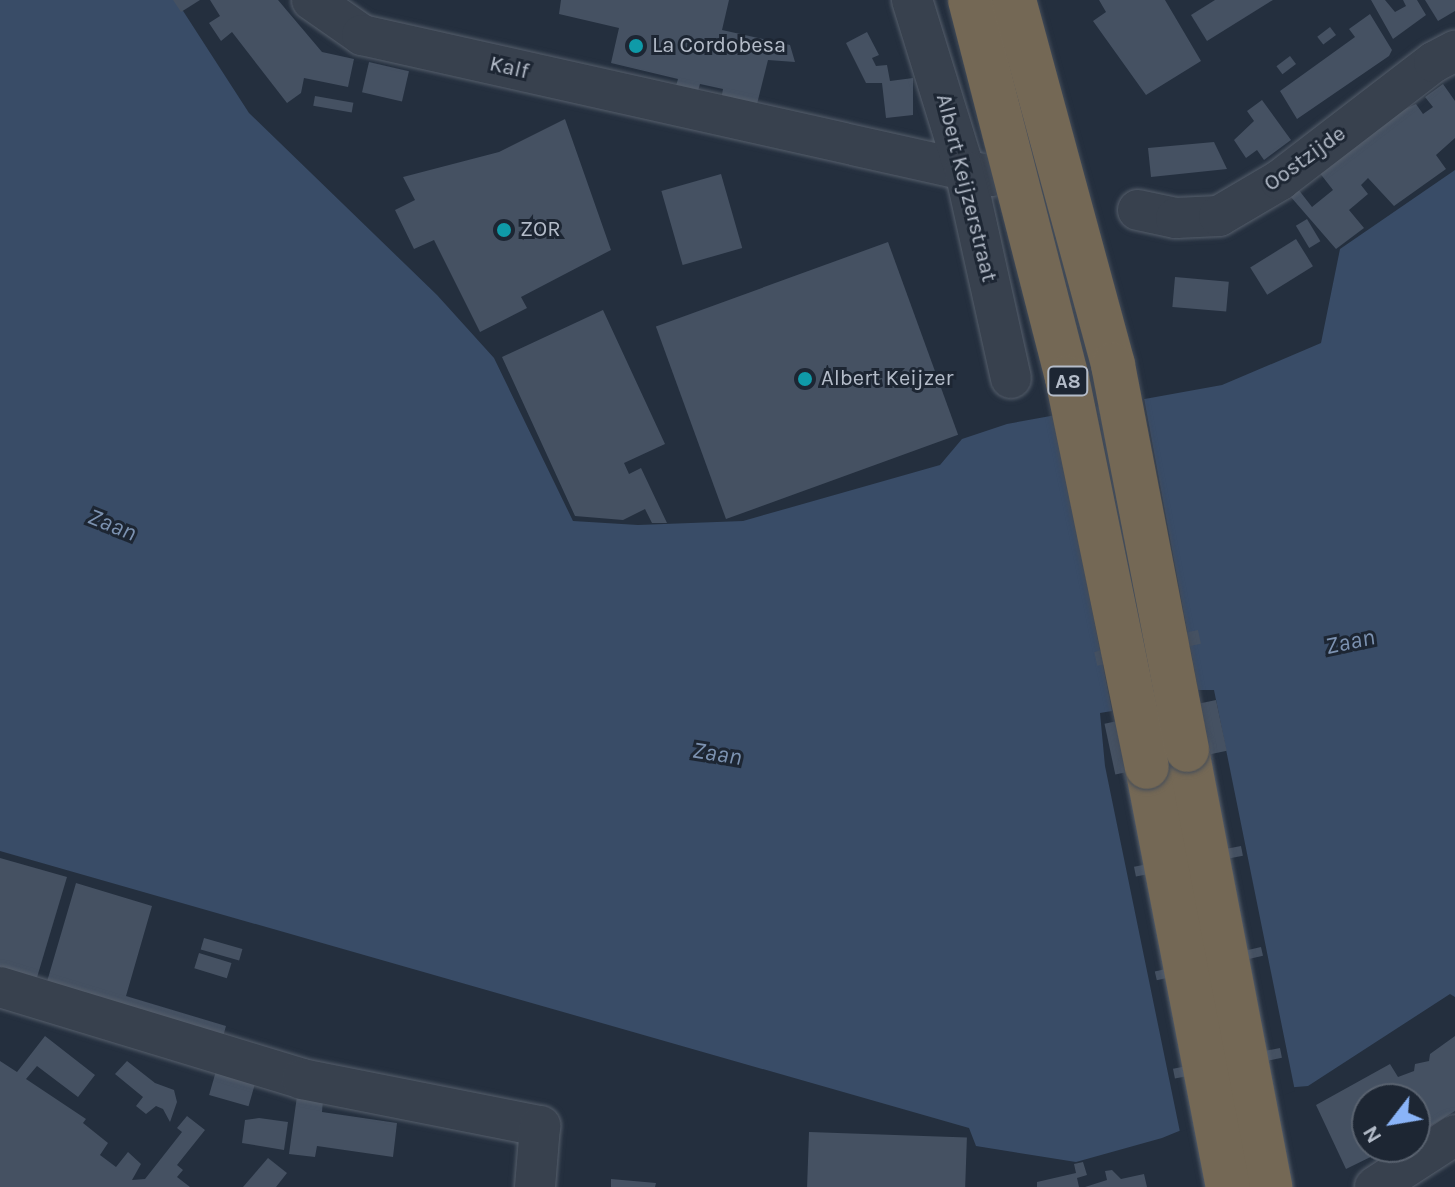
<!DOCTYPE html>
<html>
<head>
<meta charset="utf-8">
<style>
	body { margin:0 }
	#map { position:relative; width:1455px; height:1187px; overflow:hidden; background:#242f3e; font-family:Karla,sans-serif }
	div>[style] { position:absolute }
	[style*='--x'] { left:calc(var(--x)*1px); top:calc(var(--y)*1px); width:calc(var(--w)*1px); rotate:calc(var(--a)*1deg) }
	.water>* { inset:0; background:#394c67 }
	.pier>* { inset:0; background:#242f3e }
	.building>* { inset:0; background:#455162; transform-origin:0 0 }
	.roads { filter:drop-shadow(0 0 2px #565f6c) drop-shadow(0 0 2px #565f6c) }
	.minor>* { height:40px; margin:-20px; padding:0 20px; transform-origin:20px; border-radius:20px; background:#38414e }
	.highway>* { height:44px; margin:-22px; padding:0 22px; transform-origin:22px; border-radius:22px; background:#746855 }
	.bridges { filter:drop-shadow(0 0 2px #434c59) drop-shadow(0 0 2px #434c59) }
	.highway-bridge>* { height:44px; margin:-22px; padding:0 22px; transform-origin:22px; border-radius:22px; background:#746855 }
	.dots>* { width:22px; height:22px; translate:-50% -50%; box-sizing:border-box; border:4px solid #1d2633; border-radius:50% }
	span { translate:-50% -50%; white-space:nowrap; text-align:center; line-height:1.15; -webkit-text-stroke:6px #1d2633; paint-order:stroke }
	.shield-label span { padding:2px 6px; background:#1d2633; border:2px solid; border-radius:6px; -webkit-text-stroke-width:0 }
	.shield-label { font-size:20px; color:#b4bcc9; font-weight:700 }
	.poi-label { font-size:22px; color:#b4bcc9 }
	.left { translate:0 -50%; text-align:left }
	.street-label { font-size:22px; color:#b4bcc9 }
	.water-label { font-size:24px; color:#7c92b1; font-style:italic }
	.north { position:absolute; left:1351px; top:1083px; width:80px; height:80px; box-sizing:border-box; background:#1d2633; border:2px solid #59626f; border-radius:50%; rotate:239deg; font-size:22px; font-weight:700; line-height:32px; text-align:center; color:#b4bcc9 }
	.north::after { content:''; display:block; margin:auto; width:28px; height:36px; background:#8ab4f8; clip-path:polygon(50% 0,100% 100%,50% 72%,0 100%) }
</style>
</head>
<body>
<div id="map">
	<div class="water">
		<i style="clip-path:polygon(0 0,176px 0,249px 113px,437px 295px,494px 358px,573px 521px,638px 525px,743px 521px,940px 465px,962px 439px,1007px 424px,1222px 385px,1321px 343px,1340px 249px,1455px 170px,1455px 997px,1450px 994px,1308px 1086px,1284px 1088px,1162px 1138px,1076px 1162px,976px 1146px,969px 1128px,0 851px)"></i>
	</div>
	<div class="pier">
		<i style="clip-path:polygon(1143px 393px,1198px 690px,1214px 690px,1295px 1091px,1239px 1109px,1099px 401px)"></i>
		<i style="clip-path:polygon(1096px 402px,1235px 1111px,1180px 1132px,1105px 766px,1100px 713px,1112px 711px,1053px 411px)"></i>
	</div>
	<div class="building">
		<i style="clip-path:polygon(173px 0,200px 0,181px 12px)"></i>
		<i style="clip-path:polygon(210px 0,278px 0,322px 52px,354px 59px,348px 87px,304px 78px,301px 93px,287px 103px,232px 32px,221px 41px,209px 23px,220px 16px)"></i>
		<i style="clip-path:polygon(561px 0,729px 0,722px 30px,790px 45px,795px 62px,768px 60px,756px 108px,721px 100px,723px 89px,700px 84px,697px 94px,675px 89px,678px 79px,611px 63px,619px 28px,559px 14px)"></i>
		<i style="clip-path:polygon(1099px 0,1165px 0,1201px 61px,1146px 95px,1093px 21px,1106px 12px)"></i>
		<i style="clip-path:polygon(1215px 0,1273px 0,1207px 41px,1191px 15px)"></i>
		<i style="clip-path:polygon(1371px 0,1385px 0,1395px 12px,1406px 6px,1403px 0,1417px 0,1426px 15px,1393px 39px)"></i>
		<i style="clip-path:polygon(1425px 0,1455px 0,1455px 11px,1438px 21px)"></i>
		<i style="clip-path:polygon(1370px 14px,1392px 50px,1389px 56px,1297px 119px,1280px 91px,1355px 37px,1349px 29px)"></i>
		<i style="left:1330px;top:27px;width:10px;height:16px;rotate:53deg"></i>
		<i style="clip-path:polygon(867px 32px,879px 55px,872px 58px,876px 66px,887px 65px,890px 81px,913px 78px,913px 115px,886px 118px,882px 83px,866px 83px,846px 43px)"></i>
		<i style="left:1290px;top:56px;width:10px;height:17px;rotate:53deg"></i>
		<i style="left:369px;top:62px;width:41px;height:31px;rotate:13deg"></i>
		<i style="clip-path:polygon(1443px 84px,1455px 101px,1455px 138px,1436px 155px,1446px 169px,1394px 206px,1368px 178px,1361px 185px,1368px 194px,1349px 210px,1364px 228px,1336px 249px,1290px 196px,1298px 189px,1312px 207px,1333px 190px,1319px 172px,1403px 110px,1416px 104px,1423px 114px,1433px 107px,1425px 97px)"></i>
		<i style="left:315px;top:96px;width:39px;height:10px;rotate:10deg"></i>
		<i style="clip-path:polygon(1262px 100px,1291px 140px,1264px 160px,1257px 150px,1246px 158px,1234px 140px,1254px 121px,1247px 111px)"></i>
		<i style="clip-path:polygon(565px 119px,611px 250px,521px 297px,527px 308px,480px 332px,434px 240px,414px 249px,395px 210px,415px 200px,403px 177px,499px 152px)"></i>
		<i style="clip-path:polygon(1214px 142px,1227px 169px,1151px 177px,1148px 148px)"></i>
		<i style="left:721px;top:174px;width:77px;height:62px;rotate:74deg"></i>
		<i style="left:1307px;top:219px;width:26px;height:13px;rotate:59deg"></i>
		<i style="left:1296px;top:239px;width:32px;height:54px;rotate:58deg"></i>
		<i style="left:888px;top:242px;width:205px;height:247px;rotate:70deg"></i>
		<i style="left:1175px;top:277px;width:54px;height:30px;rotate:5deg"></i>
		<i style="clip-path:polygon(603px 310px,665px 444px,624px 463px,629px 474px,641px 468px,667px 523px,652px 523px,645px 509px,623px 520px,575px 516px,502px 357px)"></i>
		<i style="left:1198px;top:630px;width:14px;height:106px;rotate:78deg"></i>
		<i style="left:1216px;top:700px;width:52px;height:114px;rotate:78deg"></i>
		<i style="left:1241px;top:846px;width:10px;height:109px;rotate:79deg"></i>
		<i style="clip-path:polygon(0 858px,67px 877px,35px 984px,0 973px)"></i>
		<i style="clip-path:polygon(76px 883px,152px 906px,126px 996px,226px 1026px,220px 1047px,46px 985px)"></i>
		<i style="left:204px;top:938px;width:40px;height:12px;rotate:16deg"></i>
		<i style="left:1261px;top:947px;width:9px;height:109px;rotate:77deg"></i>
		<i style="left:199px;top:953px;width:34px;height:16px;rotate:17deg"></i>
		<i style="clip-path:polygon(45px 1036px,95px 1075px,78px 1097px,37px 1066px,26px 1079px,86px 1119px,83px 1123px,108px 1143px,100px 1155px,116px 1167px,128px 1152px,141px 1164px,132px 1180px,145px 1179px,182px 1132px,177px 1128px,187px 1116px,205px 1130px,177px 1165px,183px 1170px,177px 1177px,190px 1187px,0 1187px,0 1061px,17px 1072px)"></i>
		<i style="clip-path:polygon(1455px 1036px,1455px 1111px,1415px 1135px,1415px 1099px,1367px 1099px,1367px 1147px,1391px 1147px,1346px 1169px,1316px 1105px,1390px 1064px,1398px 1077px,1414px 1071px,1415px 1064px,1429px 1061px,1430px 1054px)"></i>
		<i style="left:1280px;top:1048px;width:10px;height:109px;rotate:79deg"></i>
		<i style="clip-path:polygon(127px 1061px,155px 1083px,174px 1090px,177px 1102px,170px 1122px,163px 1109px,156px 1106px,146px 1114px,136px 1106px,143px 1097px,115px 1074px)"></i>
		<i style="left:216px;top:1071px;width:41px;height:25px;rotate:16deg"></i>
		<i style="clip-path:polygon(297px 1096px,323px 1100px,322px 1112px,397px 1123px,393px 1157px,317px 1146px,315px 1157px,289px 1154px)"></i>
		<i style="clip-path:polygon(259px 1118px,288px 1122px,284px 1150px,242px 1143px,245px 1120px)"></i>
		<i style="left:809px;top:1132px;width:158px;height:55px;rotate:2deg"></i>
		<i style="clip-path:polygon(268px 1158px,287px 1173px,276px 1187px,243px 1187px)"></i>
		<i style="clip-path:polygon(1083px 1162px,1087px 1175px,1077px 1178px,1079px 1187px,1037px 1187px,1037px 1182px,1076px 1173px,1074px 1164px)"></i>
		<i style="clip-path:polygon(1112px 1170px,1121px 1179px,1144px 1174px,1147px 1187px,1085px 1187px,1107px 1180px,1105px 1171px)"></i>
		<i style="clip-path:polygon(611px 1179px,656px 1183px,655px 1187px,611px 1187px)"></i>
	</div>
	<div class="roads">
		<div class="minor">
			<i style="--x:312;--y:0;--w:61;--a:35"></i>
			<i style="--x:362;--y:35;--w:645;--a:12.63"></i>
			<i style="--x:912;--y:0;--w:179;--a:72.8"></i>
			<i style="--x:965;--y:171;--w:212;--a:77.5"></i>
			<i style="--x:1138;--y:210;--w:39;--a:12"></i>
			<i style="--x:1176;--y:218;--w:43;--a:-2.7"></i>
			<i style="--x:1219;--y:216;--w:71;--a:-30.5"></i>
			<i style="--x:1280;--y:180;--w:194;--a:-37.5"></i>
			<i style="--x:1434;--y:62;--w:24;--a:-28"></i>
			<i style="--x:0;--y:987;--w:316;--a:16.9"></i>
			<i style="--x:302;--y:1079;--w:243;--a:11.2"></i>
			<i style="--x:540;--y:1126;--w:61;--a:94.7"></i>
			<i style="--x:1375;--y:1187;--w:95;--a:-33"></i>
		</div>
		<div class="highway">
			<i style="--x:1187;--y:750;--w:445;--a:79.2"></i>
			<i style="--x:1147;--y:767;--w:428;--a:79.1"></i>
		</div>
	</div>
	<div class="bridges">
		<div class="highway-bridge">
			<i style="--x:970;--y:0;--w:390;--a:75.6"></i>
			<i style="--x:1067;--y:378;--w:397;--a:78.4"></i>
			<i style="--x:1014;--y:0;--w:378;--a:74.8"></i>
			<i style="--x:1113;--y:365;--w:392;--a:79.1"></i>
		</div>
	</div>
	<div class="dots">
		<i style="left:636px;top:46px;background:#0f9aa8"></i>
		<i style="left:504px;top:230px;background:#0f9aa8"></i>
		<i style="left:805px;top:379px;background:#0f9aa8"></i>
	</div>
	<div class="shield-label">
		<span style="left:1068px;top:381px">A8</span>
	</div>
	<div class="poi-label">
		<span class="left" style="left:652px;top:46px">La Cordobesa</span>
		<span class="left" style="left:520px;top:230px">ZOR</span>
		<span class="left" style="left:821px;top:379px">Albert Keijzer</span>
	</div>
	<div class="street-label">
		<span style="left:509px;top:68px;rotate:13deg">Kalf</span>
		<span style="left:1305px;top:159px;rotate:-36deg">Oostzijde</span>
		<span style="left:966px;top:188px;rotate:76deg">Albert Keijzerstraat</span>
	</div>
	<div class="water-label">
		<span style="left:112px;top:525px;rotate:22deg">Zaan</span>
		<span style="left:1350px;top:642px;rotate:-12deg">Zaan</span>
		<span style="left:717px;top:754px;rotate:9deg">Zaan</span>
	</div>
	<div class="north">N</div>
</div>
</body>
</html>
